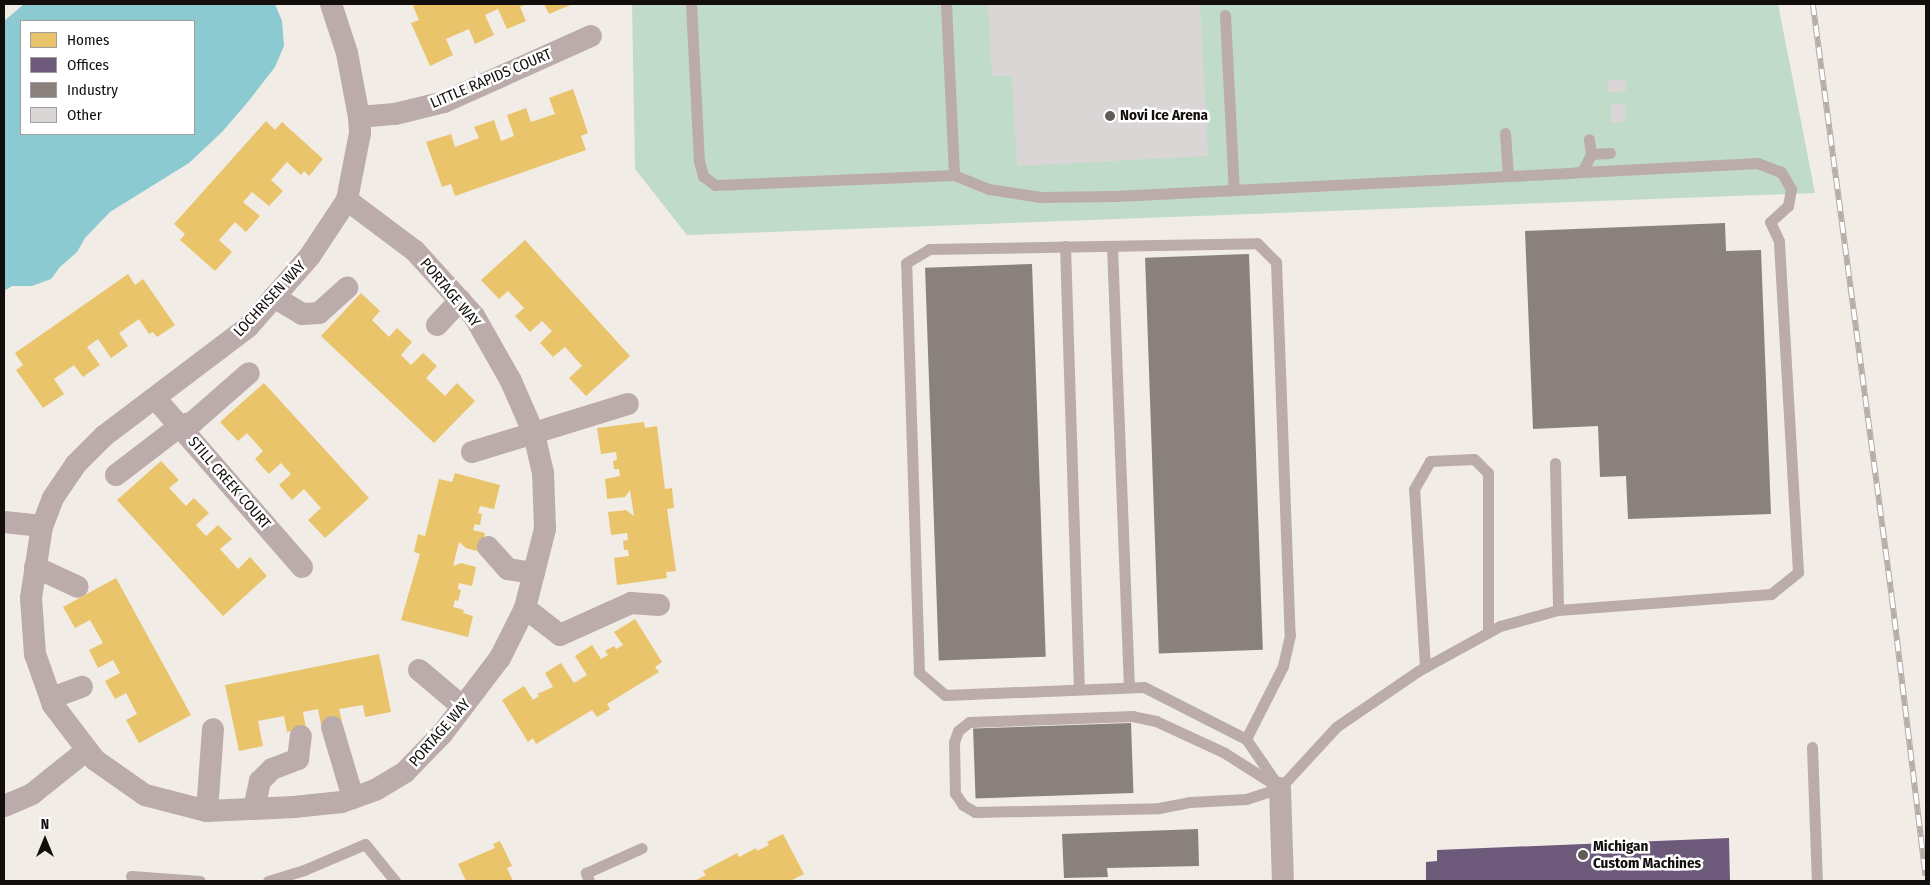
<!DOCTYPE html>
<html>
<head>
<meta charset="utf-8">
<style>
	body { margin:0 }
	#map { position:relative; width:1930px; height:885px; overflow:hidden; background:#f1ece6; font-family:"Fira Sans Condensed",sans-serif }
	div>[style] { position:absolute }
	[style*='--x'] { left:calc(var(--x)*1px); top:calc(var(--y)*1px); width:calc(var(--w)*1px); rotate:calc(var(--a)*1deg) }
	.green>* { inset:0; background:#c0dbca }
	.water>* { inset:0; background:#8ccad2 }
	.homes>* { inset:0; background:#e9c46a }
	.offices>* { inset:0; background:#6d597a }
	.industry>* { inset:0; background:#8a817c; transform-origin:0 0 }
	.building>* { inset:0; background:#d9d6d5; transform-origin:0 0 }
	.lane>* { height:11px; margin:-5.5px; padding:0 5.5px; transform-origin:5.5px; border-radius:5.5px; background:#bbabaa }
	.street>* { height:22px; margin:-11px; padding:0 11px; transform-origin:11px; border-radius:11px; background:#bbabaa }
	.rail>* { height:5.5px; margin-top:-2.75px; transform-origin:0; background:repeating-linear-gradient(90deg,#fff 0 11px,#b6acaa 0 22px); box-sizing:border-box; border-block:1px solid #b6acaa }
	.dots>* { width:14px; height:14px; translate:-50% -50%; box-sizing:border-box; border:2px solid #fff; border-radius:50% }
	span { translate:-50% -50%; white-space:nowrap; text-align:center; line-height:1.15; -webkit-text-stroke:5px #fff; paint-order:stroke }
	.street-label { font-size:15px; color:#110e0b }
	.poi-label { font-size:15px; color:#110e0b; font-weight:700 }
	.left { translate:0 -50%; text-align:left }
	.frame { position:absolute; inset:0; border:5px solid #110e0b; pointer-events:none }
	.legend { position:absolute; left:20px; top:20px; width:175px; height:115px; box-sizing:border-box; background:#fff; border:1px solid #a09f9d; margin:0; padding:6px 9px; list-style:none; font-size:15px; color:#110e0b }
	.legend li { display:flex; align-items:center; gap:10px; height:25px }
	.legend b { width:25px; border:1px solid #a09f9d }
	.north { position:absolute; left:20px; top:815px; width:50px; height:50px; -webkit-text-stroke:4px #fff; paint-order:stroke; rotate:0deg; font-size:14px; font-weight:700; line-height:20px; text-align:center; color:#110e0b }
	.north::after { content:''; display:block; margin:auto; width:18px; height:22px; background:#110e0b; clip-path:polygon(50% 0,100% 100%,50% 72%,0 100%) }
</style>
</head>
<body>
<div id="map">
	<div class="green">
		<i style="clip-path:polygon(632px 4px,1778px 4px,1815px 193px,687px 235px,635px 169px)"></i>
	</div>
	<div class="water">
		<i style="clip-path:polygon(evenodd,24px 4px,275px 4px,282px 21px,284px 46px,275px 67px,247px 103px,222px 132px,189px 163px,110px 212px,85px 238px,77px 252px,60px 267px,51px 279px,32px 286px,12px 286px,4px 291px,4px 21px,24px 4px,21px 21px,194px 21px,194px 134px,21px 134px,21px 21px)"></i>
	</div>
	<div class="homes">
		<i style="clip-path:polygon(418px 4px,526px 4px,520px 7px,526px 21px,507px 29px,498px 9px,485px 15px,494px 35px,475px 44px,469px 29px,446px 39px,453px 55px,430px 66px,411px 23px,419px 20px,413px 6px)"></i>
		<i style="clip-path:polygon(544px 4px,573px 4px,549px 14px)"></i>
		<i style="clip-path:polygon(573px 89px,588px 133px,581px 136px,586px 150px,455px 196px,451px 184px,442px 187px,426px 142px,451px 134px,455px 147px,479px 138px,474px 127px,494px 120px,501px 141px,514px 136px,507px 115px,526px 108px,531px 122px,555px 114px,549px 98px)"></i>
		<i style="clip-path:polygon(266px 121px,275px 130px,282px 122px,323px 159px,309px 176px,304px 171px,301px 175px,287px 162px,271px 180px,283px 191px,269px 206px,252px 192px,243px 202px,260px 216px,246px 232px,235px 222px,219px 240px,232px 252px,215px 271px,180px 240px,185px 234px,174px 224px)"></i>
		<i style="clip-path:polygon(525px 240px,630px 356px,586px 396px,569px 378px,582px 366px,565px 347px,553px 357px,540px 343px,552px 331px,542px 321px,530px 332px,515px 316px,524px 308px,508px 291px,499px 299px,481px 280px)"></i>
		<i style="clip-path:polygon(128px 274px,135px 285px,143px 279px,175px 325px,157px 337px,153px 332px,149px 334px,139px 319px,119px 333px,128px 346px,111px 358px,98px 339px,87px 347px,100px 365px,83px 377px,74px 365px,54px 379px,64px 394px,43px 408px,16px 370px,23px 365px,15px 353px)"></i>
		<i style="clip-path:polygon(361px 293px,380px 311px,372px 320px,389px 337px,397px 328px,412px 342px,401px 355px,411px 365px,423px 353px,437px 366px,426px 378px,445px 396px,457px 383px,475px 401px,434px 443px,321px 336px)"></i>
		<i style="clip-path:polygon(264px 383px,369px 498px,325px 538px,308px 520px,321px 508px,304px 489px,292px 500px,279px 485px,291px 474px,281px 463px,269px 474px,255px 459px,263px 451px,247px 433px,238px 441px,220px 422px)"></i>
		<i style="clip-path:polygon(644px 422px,645px 428px,657px 426px,665px 489px,672px 488px,674px 508px,667px 509px,676px 571px,666px 572px,667px 578px,617px 585px,614px 558px,629px 556px,628px 550px,624px 550px,623px 541px,628px 540px,627px 533px,611px 535px,608px 512px,626px 510px,634px 516px,630px 490px,625px 497px,607px 499px,605px 479px,620px 476px,619px 469px,614px 469px,613px 461px,617px 460px,616px 452px,601px 454px,597px 428px)"></i>
		<i style="clip-path:polygon(161px 461px,179px 480px,169px 488px,186px 506px,194px 498px,209px 513px,196px 525px,206px 536px,218px 525px,232px 539px,220px 549px,238px 569px,250px 557px,267px 576px,223px 616px,117px 500px)"></i>
		<i style="clip-path:polygon(455px 473px,500px 485px,494px 509px,480px 506px,478px 513px,482px 514px,480px 525px,475px 524px,473px 530px,485px 533px,480px 552px,466px 548px,459px 542px,453px 566px,461px 563px,476px 567px,472px 586px,459px 583px,458px 589px,461px 590px,458px 601px,455px 600px,453px 607px,464px 610px,463px 613px,473px 616px,468px 637px,401px 620px,420px 554px,414px 552px,418px 534px,425px 536px,439px 479px,452px 482px)"></i>
		<i style="clip-path:polygon(116px 578px,191px 715px,139px 743px,126px 720px,137px 714px,126px 693px,115px 699px,105px 681px,120px 673px,113px 660px,98px 668px,89px 650px,103px 643px,90px 620px,75px 628px,63px 607px)"></i>
		<i style="clip-path:polygon(635px 619px,662px 662px,655px 667px,659px 672px,607px 704px,610px 709px,597px 717px,592px 710px,536px 744px,533px 738px,528px 742px,502px 700px,524px 686px,533px 700px,539px 696px,537px 694px,553px 687px,545px 673px,561px 663px,574px 683px,587px 675px,575px 656px,592px 645px,601px 659px,608px 655px,605px 651px,614px 646px,616px 649px,623px 645px,614px 632px)"></i>
		<i style="clip-path:polygon(379px 654px,391px 712px,365px 717px,363px 705px,339px 709px,342px 721px,321px 725px,318px 709px,303px 712px,306px 728px,287px 732px,284px 716px,258px 721px,263px 746px,239px 751px,225px 685px)"></i>
		<i style="clip-path:polygon(783px 834px,804px 874px,790px 881px,694px 881px,706px 875px,703px 871px,737px 853px,739px 857px,756px 848px,757px 851px,769px 845px,767px 842px)"></i>
		<i style="clip-path:polygon(500px 841px,512px 866px,507px 868px,513px 881px,466px 881px,458px 864px,495px 848px,493px 844px)"></i>
	</div>
	<div class="offices">
		<i style="clip-path:polygon(1729px 838px,1730px 881px,1426px 881px,1426px 862px,1437px 861px,1437px 850px)"></i>
	</div>
	<div class="industry">
		<i style="clip-path:polygon(1725px 223px,1726px 251px,1761px 250px,1771px 514px,1628px 519px,1626px 476px,1600px 477px,1598px 426px,1533px 429px,1525px 231px)"></i>
		<i style="left:1249px;top:254px;width:396px;height:104px;rotate:88deg"></i>
		<i style="left:1032px;top:264px;width:393px;height:107px;rotate:88deg"></i>
		<i style="left:1131px;top:723px;width:70px;height:158px;rotate:88deg"></i>
		<i style="clip-path:polygon(1198px 829px,1199px 866px,1107px 868px,1108px 877px,1064px 878px,1062px 834px)"></i>
	</div>
	<div class="building">
		<i style="clip-path:polygon(988px 4px,1200px 4px,1208px 156px,1017px 166px,1012px 76px,992px 76px)"></i>
		<i style="left:1625px;top:79px;width:12px;height:18px;rotate:85deg"></i>
		<i style="left:1625px;top:104px;width:18px;height:14px;rotate:90deg"></i>
	</div>
	<div class="lane">
		<i style="--x:691;--y:4;--w:157;--a:87.1"></i>
		<i style="--x:699;--y:161;--w:16;--a:75"></i>
		<i style="--x:703;--y:176;--w:15;--a:37"></i>
		<i style="--x:715;--y:185;--w:239;--a:-2.4"></i>
		<i style="--x:954;--y:175;--w:38;--a:22"></i>
		<i style="--x:989;--y:189;--w:52;--a:8.9"></i>
		<i style="--x:1040;--y:197;--w:76;--a:-0.8"></i>
		<i style="--x:1116;--y:196;--w:453;--a:-2.9"></i>
		<i style="--x:1568;--y:173;--w:14;--a:-4"></i>
		<i style="--x:1582;--y:172;--w:20;--a:-63"></i>
		<i style="--x:1591;--y:154;--w:15;--a:-98"></i>
		<i style="--x:946;--y:4;--w:171;--a:87.3"></i>
		<i style="--x:1225;--y:15;--w:175;--a:87.1"></i>
		<i style="--x:1505;--y:133;--w:43;--a:86"></i>
		<i style="--x:1591;--y:154;--w:19;--a:-3"></i>
		<i style="--x:1065;--y:246;--w:443;--a:88.2"></i>
		<i style="--x:1112;--y:246;--w:441;--a:87.8"></i>
		<i style="--x:1555;--y:463;--w:147;--a:88.8"></i>
		<i style="--x:1425;--y:667;--w:178;--a:-93.5"></i>
		<i style="--x:1414;--y:489;--w:32;--a:-60"></i>
		<i style="--x:1430;--y:461;--w:44;--a:-2.6"></i>
		<i style="--x:1474;--y:459;--w:20;--a:45"></i>
		<i style="--x:1488;--y:473;--w:159;--a:90"></i>
		<i style="--x:1246;--y:739;--w:114;--a:-153"></i>
		<i style="--x:1144;--y:687;--w:199;--a:177.7"></i>
		<i style="--x:945;--y:695;--w:35;--a:-139"></i>
		<i style="--x:919;--y:672;--w:409;--a:-91.8"></i>
		<i style="--x:906;--y:263;--w:27;--a:-31"></i>
		<i style="--x:929;--y:249;--w:328;--a:-1"></i>
		<i style="--x:1257;--y:243;--w:27;--a:45"></i>
		<i style="--x:1276;--y:262;--w:373;--a:87.9"></i>
		<i style="--x:1290;--y:635;--w:32;--a:103"></i>
		<i style="--x:1283;--y:666;--w:82;--a:116.9"></i>
		<i style="--x:1246;--y:739;--w:55;--a:55.4"></i>
		<i style="--x:1812;--y:747;--w:134;--a:87.9"></i>
		<i style="--x:1280;--y:788;--w:67;--a:-147.7"></i>
		<i style="--x:1223;--y:752;--w:74;--a:-155.2"></i>
		<i style="--x:1156;--y:721;--w:24;--a:-168"></i>
		<i style="--x:1133;--y:716;--w:164;--a:177.9"></i>
		<i style="--x:969;--y:722;--w:14;--a:141"></i>
		<i style="--x:958;--y:731;--w:12;--a:110"></i>
		<i style="--x:954;--y:742;--w:51;--a:88.9"></i>
		<i style="--x:955;--y:793;--w:14;--a:56"></i>
		<i style="--x:963;--y:805;--w:14;--a:30"></i>
		<i style="--x:975;--y:812;--w:184;--a:-1.2"></i>
		<i style="--x:1159;--y:808;--w:32;--a:-11"></i>
		<i style="--x:1190;--y:802;--w:56;--a:-3.1"></i>
		<i style="--x:1246;--y:799;--w:36;--a:-18"></i>
		<i style="--x:1280;--y:788;--w:83;--a:-47.4"></i>
		<i style="--x:1336;--y:727;--w:99;--a:-34.3"></i>
		<i style="--x:1418;--y:671;--w:94;--a:-28.8"></i>
		<i style="--x:1500;--y:626;--w:60;--a:-15.4"></i>
		<i style="--x:1558;--y:610;--w:214;--a:-4.3"></i>
		<i style="--x:1771;--y:594;--w:35;--a:-39"></i>
		<i style="--x:1798;--y:572;--w:332;--a:-93.3"></i>
		<i style="--x:1779;--y:241;--w:21;--a:-115"></i>
		<i style="--x:1770;--y:222;--w:24;--a:-42"></i>
		<i style="--x:1788;--y:206;--w:17;--a:-80"></i>
		<i style="--x:1791;--y:189;--w:20;--a:-120"></i>
		<i style="--x:1781;--y:172;--w:25;--a:-159"></i>
		<i style="--x:1758;--y:163;--w:176;--a:177.1"></i>
		<i style="--x:131;--y:876;--w:69;--a:4.1"></i>
		<i style="--x:268;--y:881;--w:38;--a:-17"></i>
		<i style="--x:304;--y:870;--w:66;--a:-23.1"></i>
		<i style="--x:365;--y:844;--w:48;--a:51"></i>
		<i style="--x:589;--y:881;--w:9;--a:-111"></i>
		<i style="--x:586;--y:873;--w:61;--a:-24.1"></i>
	</div>
	<div class="street">
		<i style="--x:331;--y:4;--w:52;--a:71.9"></i>
		<i style="--x:347;--y:53;--w:65;--a:79.4"></i>
		<i style="--x:359;--y:117;--w:16;--a:86"></i>
		<i style="--x:360;--y:133;--w:68;--a:101"></i>
		<i style="--x:347;--y:200;--w:67;--a:123.5"></i>
		<i style="--x:310;--y:256;--w:94;--a:131.1"></i>
		<i style="--x:248;--y:327;--w:181;--a:142.9"></i>
		<i style="--x:104;--y:436;--w:40;--a:135"></i>
		<i style="--x:76;--y:464;--w:41;--a:124.1"></i>
		<i style="--x:53;--y:498;--w:30;--a:111"></i>
		<i style="--x:42;--y:526;--w:73;--a:98.7"></i>
		<i style="--x:31;--y:598;--w:56;--a:85.9"></i>
		<i style="--x:35;--y:654;--w:54;--a:70.6"></i>
		<i style="--x:53;--y:705;--w:69;--a:52.6"></i>
		<i style="--x:95;--y:760;--w:61;--a:35"></i>
		<i style="--x:145;--y:795;--w:64;--a:14.5"></i>
		<i style="--x:207;--y:811;--w:87;--a:-2.6"></i>
		<i style="--x:294;--y:807;--w:48;--a:-5.9"></i>
		<i style="--x:342;--y:802;--w:37;--a:-20"></i>
		<i style="--x:377;--y:789;--w:33;--a:-31"></i>
		<i style="--x:405;--y:772;--w:53;--a:-45.8"></i>
		<i style="--x:442;--y:734;--w:96;--a:-52.7"></i>
		<i style="--x:500;--y:658;--w:56;--a:-63.4"></i>
		<i style="--x:525;--y:608;--w:81;--a:-75.8"></i>
		<i style="--x:545;--y:529;--w:56;--a:-92"></i>
		<i style="--x:543;--y:473;--w:40;--a:-103"></i>
		<i style="--x:534;--y:434;--w:58;--a:-113.5"></i>
		<i style="--x:511;--y:381;--w:75;--a:-119.6"></i>
		<i style="--x:474;--y:316;--w:88;--a:-132.2"></i>
		<i style="--x:415;--y:251;--w:85;--a:-143.1"></i>
		<i style="--x:359;--y:117;--w:36;--a:-5"></i>
		<i style="--x:395;--y:114;--w:50;--a:-13.8"></i>
		<i style="--x:444;--y:102;--w:161;--a:-24.2"></i>
		<i style="--x:274;--y:297;--w:33;--a:31"></i>
		<i style="--x:302;--y:314;--w:17;--a:-3"></i>
		<i style="--x:319;--y:313;--w:38;--a:-42"></i>
		<i style="--x:437;--y:325;--w:34;--a:-47"></i>
		<i style="--x:155;--y:398;--w:224;--a:49"></i>
		<i style="--x:472;--y:452;--w:163;--a:-17.1"></i>
		<i style="--x:116;--y:475;--w:81;--a:-37.4"></i>
		<i style="--x:180;--y:426;--w:14;--a:-17"></i>
		<i style="--x:193;--y:422;--w:74;--a:-41.2"></i>
		<i style="--x:4;--y:522;--w:38;--a:6"></i>
		<i style="--x:488;--y:547;--w:30;--a:48"></i>
		<i style="--x:508;--y:569;--w:26;--a:9"></i>
		<i style="--x:35;--y:567;--w:47;--a:24.9"></i>
		<i style="--x:525;--y:608;--w:44;--a:37.6"></i>
		<i style="--x:560;--y:635;--w:78;--a:-24.3"></i>
		<i style="--x:631;--y:603;--w:28;--a:4"></i>
		<i style="--x:419;--y:670;--w:57;--a:40.1"></i>
		<i style="--x:51;--y:698;--w:33;--a:-20"></i>
		<i style="--x:332;--y:727;--w:74;--a:73.5"></i>
		<i style="--x:1280;--y:788;--w:93;--a:88.2"></i>
		<i style="--x:4;--y:806;--w:30;--a:-23"></i>
		<i style="--x:32;--y:794;--w:70;--a:-38.7"></i>
		<i style="--x:254;--y:809;--w:29;--a:-78"></i>
		<i style="--x:260;--y:781;--w:17;--a:-45"></i>
		<i style="--x:272;--y:769;--w:28;--a:-21"></i>
		<i style="--x:298;--y:759;--w:23;--a:-83"></i>
		<i style="--x:207;--y:811;--w:82;--a:-85.8"></i>
	</div>
	<div class="rail">
		<i style="--x:1813;--y:4;--w:598;--a:82.41"></i>
		<i style="--x:1892;--y:597;--w:281;--a:83.1"></i>
	</div>
	<div class="dots">
		<i style="left:1110px;top:116px;background:#5f5c58"></i>
		<i style="left:1583px;top:855px;background:#5f5c58"></i>
	</div>
	<div class="street-label">
		<span style="left:491px;top:79px;rotate:-23deg">LITTLE RAPIDS COURT</span>
		<span style="left:450px;top:293px;rotate:50deg">PORTAGE WAY</span>
		<span style="left:270px;top:299px;rotate:-47deg">LOCHRISEN WAY</span>
		<span style="left:229px;top:483px;rotate:49deg">STILL CREEK COURT</span>
		<span style="left:440px;top:733px;rotate:-49deg">PORTAGE WAY</span>
	</div>
	<div class="poi-label">
		<span class="left" style="left:1120px;top:116px">Novi Ice Arena</span>
		<span class="left" style="left:1593px;top:855px">Michigan<br>Custom Machines</span>
	</div>
	<div class="frame"></div>
	<ul class="legend">
	<li><b style="height:14px;background:#e9c46a"></b>Homes</li>
	<li><b style="height:14px;background:#6d597a"></b>Offices</li>
	<li><b style="height:14px;background:#8a817c"></b>Industry</li>
	<li><b style="height:14px;background:#d9d6d5"></b>Other</li>
	</ul>
	<div class="north">N</div>
</div>
</body>
</html>
